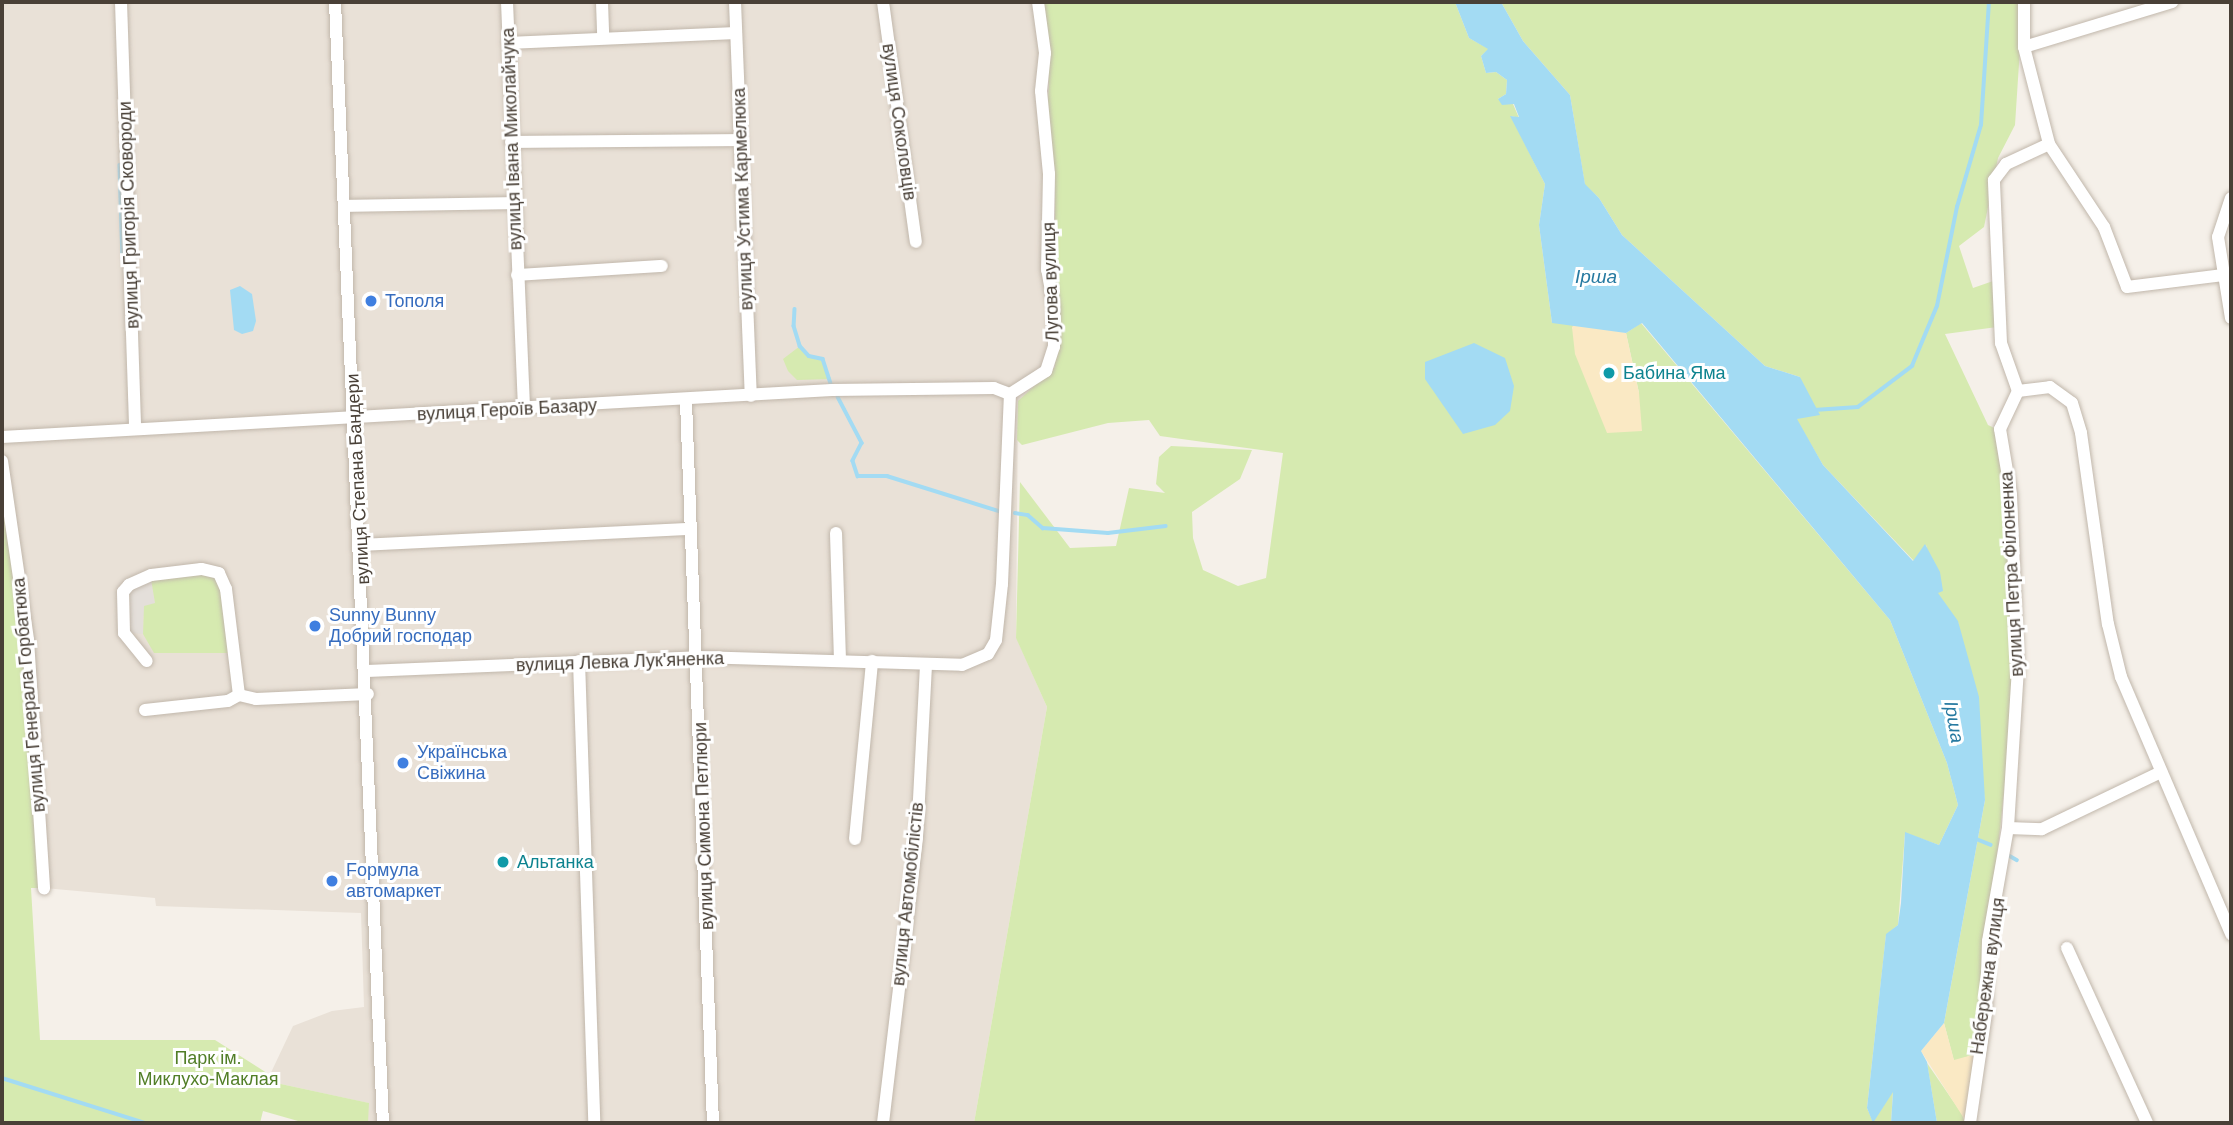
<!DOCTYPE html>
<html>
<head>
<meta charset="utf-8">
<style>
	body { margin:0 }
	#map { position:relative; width:2233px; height:1125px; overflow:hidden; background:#f5f0e9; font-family:Helvetica,sans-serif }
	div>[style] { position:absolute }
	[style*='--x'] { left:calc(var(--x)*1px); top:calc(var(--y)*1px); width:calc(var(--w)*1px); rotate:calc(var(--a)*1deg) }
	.residential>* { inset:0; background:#e9e1d7 }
	.industrial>* { inset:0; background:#e4dfda }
	.green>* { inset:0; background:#d6eab0 }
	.sand>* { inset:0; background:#fae9c4 }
	.water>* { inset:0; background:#a3dbf3 }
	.stream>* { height:3.5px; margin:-1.75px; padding:0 1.75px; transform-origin:1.75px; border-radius:1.75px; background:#a3dbf3 }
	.roads { filter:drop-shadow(0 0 2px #c1b7ab) drop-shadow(0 0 2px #c1b7ab) }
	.minor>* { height:12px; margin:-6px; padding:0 6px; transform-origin:6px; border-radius:6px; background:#fff }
	.dots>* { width:19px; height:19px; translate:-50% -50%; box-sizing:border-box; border:4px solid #fff; border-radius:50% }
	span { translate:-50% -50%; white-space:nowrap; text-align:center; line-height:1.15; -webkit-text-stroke:6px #fff; paint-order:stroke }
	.street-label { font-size:18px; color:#494037 }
	.shop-label { font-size:18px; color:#366cbe }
	.left { translate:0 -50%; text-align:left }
	.culture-label { font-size:18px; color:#0d838f }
	.park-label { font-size:18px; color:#517e27 }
	.water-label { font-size:19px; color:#277aa1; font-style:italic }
	.frame { position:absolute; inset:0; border:4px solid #494037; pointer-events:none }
</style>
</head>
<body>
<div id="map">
	<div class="residential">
		<i style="clip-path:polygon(2px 2px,1042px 2px,1049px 85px,1045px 135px,1055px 168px,1055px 368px,1018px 402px,1016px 637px,1047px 707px,974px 1123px,368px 1123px,368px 1103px,267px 1081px,293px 1026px,332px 1011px,364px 1007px,361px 913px,156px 906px,155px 898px,44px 888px,2px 461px)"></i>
	</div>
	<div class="industrial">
		<i style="clip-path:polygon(151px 579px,155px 604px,143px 616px,143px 634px,130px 633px,130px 592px)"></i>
	</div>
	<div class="green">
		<i style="clip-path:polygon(1042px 2px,1455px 2px,1469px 38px,1489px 49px,1481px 56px,1486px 73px,1496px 72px,1507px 80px,1506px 94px,1498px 99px,1513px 104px,1519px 118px,1511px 116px,1545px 184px,1539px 225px,1552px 323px,1576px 323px,1572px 328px,1639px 393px,1626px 333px,1641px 323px,1890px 620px,1947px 763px,1958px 805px,1939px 845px,1905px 833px,1898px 925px,1886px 935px,1867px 1108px,1873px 1122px,1893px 1091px,1891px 1123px,974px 1123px,1047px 707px,1016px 638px,1020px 482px,1070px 548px,1116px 546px,1129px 488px,1165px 493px,1156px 484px,1159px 457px,1171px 446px,1252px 450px,1240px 479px,1192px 512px,1193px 538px,1203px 570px,1238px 586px,1266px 578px,1283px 453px,1160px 436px,1149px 420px,1108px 423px,1022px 445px,1017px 440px,1018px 401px,1055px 367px,1055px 168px,1045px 135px,1049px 85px)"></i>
		<i style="clip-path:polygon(1501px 2px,2023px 2px,2015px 125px,1998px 158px,1984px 227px,1959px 246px,1973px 288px,1996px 280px,1997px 327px,1945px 334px,1988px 425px,2003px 432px,2014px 698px,1976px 1054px,1954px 1061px,1944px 1023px,1985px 800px,1958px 622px,1937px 593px,1926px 545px,1914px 561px,1823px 465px,1796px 419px,1805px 416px,1800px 377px,1765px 366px,1622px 235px,1599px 198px,1585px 185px,1570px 95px,1523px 41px)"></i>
		<i style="clip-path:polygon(800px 346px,809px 356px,823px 359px,831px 379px,797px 380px,788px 371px,783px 359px)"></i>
		<i style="clip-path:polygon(2px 461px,19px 568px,44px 888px,31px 888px,40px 1040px,215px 1040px,270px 1075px,267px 1081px,369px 1103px,368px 1123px,305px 1123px,263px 1111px,260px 1123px,2px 1123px)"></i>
		<i style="clip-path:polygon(211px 574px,221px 584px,230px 653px,154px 653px,143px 634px,144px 606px,155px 603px,151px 579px)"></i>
		<i style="clip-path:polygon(1927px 1063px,1962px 1114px,1965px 1123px,1937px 1123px)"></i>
	</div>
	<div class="sand">
		<i style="clip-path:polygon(1576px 323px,1626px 333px,1639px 393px,1642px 431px,1607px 433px,1575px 354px,1572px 327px)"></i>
		<i style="clip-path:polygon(1944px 1023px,1954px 1060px,1976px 1054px,1965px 1120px,1921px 1051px)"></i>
	</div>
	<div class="water">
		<i style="clip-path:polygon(1455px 2px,1501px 2px,1523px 41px,1570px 95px,1585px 184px,1599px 198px,1622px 235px,1765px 366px,1800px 377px,1820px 415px,1797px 419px,1823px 465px,1913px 561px,1925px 544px,1940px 572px,1943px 591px,1938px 593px,1958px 621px,1979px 697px,1985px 800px,1944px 1023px,1921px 1051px,1927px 1062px,1937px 1123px,1891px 1123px,1893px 1092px,1873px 1123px,1867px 1108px,1886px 934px,1898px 925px,1901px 903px,1905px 832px,1939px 845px,1958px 805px,1947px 763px,1890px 620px,1642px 323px,1626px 333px,1552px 323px,1539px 225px,1545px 184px,1510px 116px,1519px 117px,1514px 104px,1502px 105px,1498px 99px,1506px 94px,1507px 80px,1496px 72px,1486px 73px,1481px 56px,1488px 49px,1469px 38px)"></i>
		<i style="clip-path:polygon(240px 286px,252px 294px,256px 321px,253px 331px,242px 334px,234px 330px,230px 290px)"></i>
		<i style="clip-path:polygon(1474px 343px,1505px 358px,1514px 386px,1510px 411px,1495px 425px,1463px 434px,1425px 379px,1425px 362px)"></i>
	</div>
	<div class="stream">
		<i style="--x:120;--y:165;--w:93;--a:88.2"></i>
		<i style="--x:795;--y:309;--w:17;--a:93"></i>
		<i style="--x:794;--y:326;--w:21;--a:73"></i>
		<i style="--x:800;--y:346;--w:13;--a:48"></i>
		<i style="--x:809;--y:356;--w:14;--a:12"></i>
		<i style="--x:823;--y:359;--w:25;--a:72"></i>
		<i style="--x:838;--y:397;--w:52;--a:62.4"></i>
		<i style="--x:862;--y:443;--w:20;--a:117"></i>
		<i style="--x:853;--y:461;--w:16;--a:72"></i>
		<i style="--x:858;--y:476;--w:29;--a:0"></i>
		<i style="--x:887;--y:476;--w:117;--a:17.4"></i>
		<i style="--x:1814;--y:410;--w:44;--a:-3.9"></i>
		<i style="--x:1858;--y:407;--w:68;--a:-37.2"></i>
		<i style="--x:1912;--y:366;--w:65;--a:-67.4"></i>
		<i style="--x:1937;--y:306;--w:101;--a:-78.6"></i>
		<i style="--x:1957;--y:207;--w:85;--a:-73.7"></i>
		<i style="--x:1981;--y:125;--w:123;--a:-86.3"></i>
		<i style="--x:1015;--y:513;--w:13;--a:9"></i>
		<i style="--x:1028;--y:515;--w:20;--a:41"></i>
		<i style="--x:1043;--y:528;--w:65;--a:4.4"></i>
		<i style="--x:1108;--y:533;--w:58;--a:-6.9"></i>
		<i style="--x:1974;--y:838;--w:18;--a:22"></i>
		<i style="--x:2010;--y:856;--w:8;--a:30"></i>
		<i style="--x:2;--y:1078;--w:151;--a:17.4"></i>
	</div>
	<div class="roads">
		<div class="minor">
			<i style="--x:121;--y:2;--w:427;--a:88.1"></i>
			<i style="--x:335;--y:2;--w:1122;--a:87.55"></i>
			<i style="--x:507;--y:2;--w:407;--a:87.6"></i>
			<i style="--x:602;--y:2;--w:35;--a:88"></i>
			<i style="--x:735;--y:2;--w:394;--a:87.7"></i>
			<i style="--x:883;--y:2;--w:242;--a:82.2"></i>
			<i style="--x:2024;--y:2;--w:45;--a:90"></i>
			<i style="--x:2024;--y:47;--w:100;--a:75.5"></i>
			<i style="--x:2049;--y:144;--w:100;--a:56.5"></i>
			<i style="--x:2104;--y:227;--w:64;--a:69"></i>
			<i style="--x:2127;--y:287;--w:97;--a:-7.1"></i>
			<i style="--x:508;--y:43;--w:228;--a:-2.5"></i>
			<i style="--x:2024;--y:47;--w:155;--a:-16.9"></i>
			<i style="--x:511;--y:142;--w:230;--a:-0.5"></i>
			<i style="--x:2231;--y:198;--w:41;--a:108.4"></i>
			<i style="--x:2218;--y:237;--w:82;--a:80.9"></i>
			<i style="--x:345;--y:206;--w:168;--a:-1"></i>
			<i style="--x:517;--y:275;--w:145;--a:-3.6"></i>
			<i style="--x:2018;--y:391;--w:32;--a:-7"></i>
			<i style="--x:2050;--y:387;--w:27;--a:36"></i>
			<i style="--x:2072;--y:403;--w:31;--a:73"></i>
			<i style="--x:2081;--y:433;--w:193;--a:82"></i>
			<i style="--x:2108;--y:624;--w:55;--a:76.2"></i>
			<i style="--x:2121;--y:677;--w:280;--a:66.8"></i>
			<i style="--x:2018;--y:391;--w:42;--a:115.3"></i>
			<i style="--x:2000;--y:429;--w:67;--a:80.5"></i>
			<i style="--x:2011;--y:495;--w:173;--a:87.7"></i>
			<i style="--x:2018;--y:668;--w:160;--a:93.6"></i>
			<i style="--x:2008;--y:828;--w:34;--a:2"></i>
			<i style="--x:2042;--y:829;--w:132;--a:-25.6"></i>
			<i style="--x:2018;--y:391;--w:51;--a:-109.5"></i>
			<i style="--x:2001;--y:343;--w:163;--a:-92.5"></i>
			<i style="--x:1994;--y:180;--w:20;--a:-53"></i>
			<i style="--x:2006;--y:164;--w:47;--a:-24.9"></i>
			<i style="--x:686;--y:401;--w:723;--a:87.86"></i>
			<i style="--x:2;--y:437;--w:831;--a:-3.24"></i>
			<i style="--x:832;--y:390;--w:162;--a:-0.7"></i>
			<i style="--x:994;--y:388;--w:17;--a:21"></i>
			<i style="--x:2;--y:461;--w:181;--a:81.7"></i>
			<i style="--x:28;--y:640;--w:249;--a:86.3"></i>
			<i style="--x:836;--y:533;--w:127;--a:88.2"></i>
			<i style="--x:361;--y:545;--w:330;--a:-2.8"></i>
			<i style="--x:579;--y:661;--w:462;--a:88.1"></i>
			<i style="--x:367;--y:671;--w:331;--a:-2.4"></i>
			<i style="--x:698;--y:657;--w:264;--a:1.7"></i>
			<i style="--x:962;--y:665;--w:28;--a:-23"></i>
			<i style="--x:988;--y:654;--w:16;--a:-60"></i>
			<i style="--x:996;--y:640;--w:56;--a:-83.9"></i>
			<i style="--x:1002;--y:584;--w:190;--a:-87.6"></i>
			<i style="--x:1010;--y:394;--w:43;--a:-32.6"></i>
			<i style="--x:1046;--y:371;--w:25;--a:-72"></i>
			<i style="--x:1054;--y:347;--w:39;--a:-90"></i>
			<i style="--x:1054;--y:308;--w:39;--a:-100"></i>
			<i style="--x:1047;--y:270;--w:96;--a:-88.8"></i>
			<i style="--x:1049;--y:174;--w:83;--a:-95.5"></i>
			<i style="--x:1041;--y:91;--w:38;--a:-84"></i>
			<i style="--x:1045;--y:53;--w:51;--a:-97.8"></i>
			<i style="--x:239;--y:695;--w:17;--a:13"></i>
			<i style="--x:256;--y:699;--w:112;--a:-2.6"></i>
			<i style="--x:145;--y:710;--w:83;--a:-6.2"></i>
			<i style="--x:228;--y:701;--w:13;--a:-29"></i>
			<i style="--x:239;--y:695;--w:107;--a:-97"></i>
			<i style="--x:226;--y:589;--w:17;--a:-114"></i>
			<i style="--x:219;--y:573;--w:18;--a:-167"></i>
			<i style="--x:201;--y:569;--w:50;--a:173.2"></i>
			<i style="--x:151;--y:575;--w:24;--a:156"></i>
			<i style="--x:129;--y:585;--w:9;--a:131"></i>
			<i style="--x:123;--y:592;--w:41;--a:88.6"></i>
			<i style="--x:124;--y:633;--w:36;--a:51"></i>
			<i style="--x:855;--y:839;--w:179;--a:-84.5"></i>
			<i style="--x:2067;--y:948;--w:192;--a:65.4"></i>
			<i style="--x:883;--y:1123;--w:288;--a:-83.2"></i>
			<i style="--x:917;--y:837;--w:172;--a:-87"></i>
			<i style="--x:1970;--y:1123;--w:111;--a:-81.7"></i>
			<i style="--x:1986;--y:1013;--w:72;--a:-88.4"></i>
			<i style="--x:1988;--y:941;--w:115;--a:-80"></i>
		</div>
	</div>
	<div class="dots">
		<i style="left:371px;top:301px;background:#3f7fe0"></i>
		<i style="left:1609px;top:373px;background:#0f9aa8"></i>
		<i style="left:315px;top:626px;background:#3f7fe0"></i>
		<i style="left:403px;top:763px;background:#3f7fe0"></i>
		<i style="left:503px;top:862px;background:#0f9aa8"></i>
		<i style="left:332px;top:881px;background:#3f7fe0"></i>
	</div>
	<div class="street-label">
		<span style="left:899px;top:122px;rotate:82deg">вулиця Соколовців</span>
		<span style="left:512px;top:139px;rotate:-92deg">вулиця Івана Миколайчука</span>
		<span style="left:743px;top:199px;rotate:-92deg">вулиця Устима Кармелюка</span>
		<span style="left:129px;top:215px;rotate:-92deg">вулиця Григорія Сковороди</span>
		<span style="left:1051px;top:282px;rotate:-92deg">Лугова вулиця</span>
		<span style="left:507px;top:410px;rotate:-3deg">вулиця Героїв Базару</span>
		<span style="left:358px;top:479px;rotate:-93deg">вулиця Степана Бандери</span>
		<span style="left:2012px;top:574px;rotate:-93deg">вулиця Петра Філоненка</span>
		<span style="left:620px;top:662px;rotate:-2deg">вулиця Левка Лук'яненка</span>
		<span style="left:29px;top:695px;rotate:-95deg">вулиця Генерала Горбатюка</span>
		<span style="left:704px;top:826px;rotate:-92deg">вулиця Симона Петлюри</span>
		<span style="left:908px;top:894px;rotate:-84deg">вулиця Автомобілістів</span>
		<span style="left:1988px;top:976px;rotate:-82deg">Набережна вулиця</span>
	</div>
	<div class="shop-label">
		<span class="left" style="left:385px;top:301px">Тополя</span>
		<span class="left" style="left:329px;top:626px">Sunny Bunny<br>Добрий господар</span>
		<span class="left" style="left:417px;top:763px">Українська<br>Свіжина</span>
		<span class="left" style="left:346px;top:881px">Fормула<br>автомаркет</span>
	</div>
	<div class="culture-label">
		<span class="left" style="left:1623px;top:373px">Бабина Яма</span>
		<span class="left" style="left:517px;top:862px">Альтанка</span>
	</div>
	<div class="park-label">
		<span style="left:208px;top:1069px">Парк ім.<br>Миклухо-Маклая</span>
	</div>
	<div class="water-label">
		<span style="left:1596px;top:277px">Ірша</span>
		<span style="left:1954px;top:722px;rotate:80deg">Ірша</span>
	</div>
	<div class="frame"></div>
</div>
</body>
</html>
